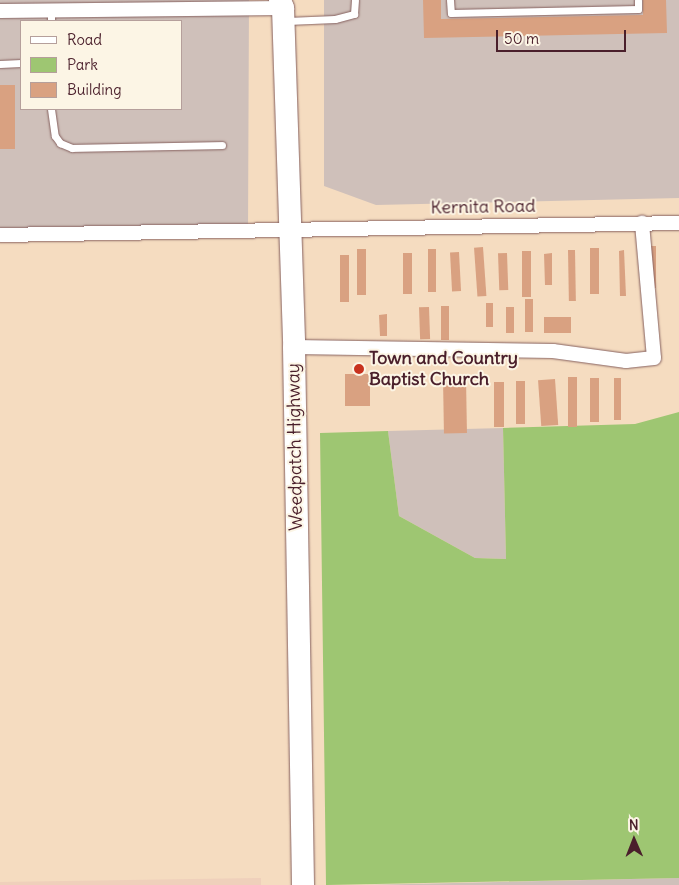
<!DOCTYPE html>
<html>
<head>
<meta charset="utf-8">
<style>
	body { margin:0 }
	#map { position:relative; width:679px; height:885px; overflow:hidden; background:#f5dcc0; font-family:Delius,sans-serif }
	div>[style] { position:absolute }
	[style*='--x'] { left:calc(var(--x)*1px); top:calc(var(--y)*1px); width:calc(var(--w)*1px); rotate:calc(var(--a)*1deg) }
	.built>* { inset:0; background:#efd0bb }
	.industrial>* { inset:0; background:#cfc0ba }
	.green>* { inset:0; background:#9ec672 }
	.building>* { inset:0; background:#d9a181; transform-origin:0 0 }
	.roads { filter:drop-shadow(0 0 1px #86615f) drop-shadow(0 0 1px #86615f) }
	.lane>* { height:7px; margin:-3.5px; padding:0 3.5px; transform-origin:3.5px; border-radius:3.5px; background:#fff }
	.street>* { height:14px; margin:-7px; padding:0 7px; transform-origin:7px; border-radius:7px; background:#fff }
	.primary>* { height:22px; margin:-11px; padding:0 11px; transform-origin:11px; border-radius:11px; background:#fff }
	.dots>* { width:14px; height:14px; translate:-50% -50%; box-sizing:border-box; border:2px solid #fcf5e5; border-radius:50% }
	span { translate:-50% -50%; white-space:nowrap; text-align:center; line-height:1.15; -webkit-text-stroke:4px #fcf5e5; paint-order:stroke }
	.street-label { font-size:18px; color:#4a1f2b }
	.poi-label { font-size:18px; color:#4a1f2b; font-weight:700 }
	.left { translate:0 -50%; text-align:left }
	.legend { position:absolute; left:20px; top:20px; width:162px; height:90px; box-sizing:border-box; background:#fcf5e5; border:1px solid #b59f9b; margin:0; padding:6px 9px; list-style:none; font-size:15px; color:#4a1f2b }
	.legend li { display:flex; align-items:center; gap:10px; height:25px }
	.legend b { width:25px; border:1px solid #b59f9b }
	.north { position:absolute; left:609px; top:815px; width:50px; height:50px; -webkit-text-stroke:4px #fcf5e5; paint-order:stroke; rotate:359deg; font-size:14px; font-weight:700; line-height:20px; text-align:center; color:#4a1f2b }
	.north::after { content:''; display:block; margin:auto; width:18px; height:22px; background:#4a1f2b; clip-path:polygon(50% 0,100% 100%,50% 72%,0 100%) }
	.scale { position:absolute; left:496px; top:30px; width:130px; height:22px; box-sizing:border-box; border:2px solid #4a1f2b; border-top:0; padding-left:6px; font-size:15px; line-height:18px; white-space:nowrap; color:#4a1f2b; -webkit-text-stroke:4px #fcf5e5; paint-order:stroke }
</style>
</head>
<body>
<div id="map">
	<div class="built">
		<i style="clip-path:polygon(261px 878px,261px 885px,0 885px,0 882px)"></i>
	</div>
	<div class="industrial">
		<i style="clip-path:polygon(evenodd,0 0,249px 0,248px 232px,0 237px,0 0,21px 21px,181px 21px,181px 109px,21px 109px,21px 21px)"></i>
		<i style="clip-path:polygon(324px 0,679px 0,679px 198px,376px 205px,324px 186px)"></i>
		<i style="clip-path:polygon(503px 428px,506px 559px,475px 558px,399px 516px,388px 431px)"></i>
		<i style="clip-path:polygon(679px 878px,679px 885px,365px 885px)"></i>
	</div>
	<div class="green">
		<i style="clip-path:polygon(679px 412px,679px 878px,326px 885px,320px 433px,388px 431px,399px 516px,475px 558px,506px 559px,503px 428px,635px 424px)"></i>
	</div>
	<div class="building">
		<i style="clip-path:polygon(423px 0,441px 0,441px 19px,643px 15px,643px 0,666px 0,667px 33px,424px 38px)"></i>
		<i style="left:0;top:85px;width:15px;height:64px"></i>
		<i style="left:648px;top:246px;width:8px;height:42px"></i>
		<i style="left:483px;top:247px;width:49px;height:9px;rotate:86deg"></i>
		<i style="left:590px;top:248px;width:9px;height:46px"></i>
		<i style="left:357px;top:249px;width:9px;height:46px"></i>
		<i style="left:428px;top:249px;width:8px;height:43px"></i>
		<i style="left:575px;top:250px;width:51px;height:7px;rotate:89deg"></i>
		<i style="clip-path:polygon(624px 250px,626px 296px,620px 296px,619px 251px)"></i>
		<i style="left:522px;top:251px;width:9px;height:46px"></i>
		<i style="left:459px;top:252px;width:39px;height:9px;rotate:87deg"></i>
		<i style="left:403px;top:253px;width:9px;height:41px"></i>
		<i style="left:507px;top:253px;width:37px;height:9px;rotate:88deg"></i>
		<i style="clip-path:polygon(552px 253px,552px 285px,545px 285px,544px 254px)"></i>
		<i style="left:340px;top:255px;width:9px;height:47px"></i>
		<i style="left:525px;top:299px;width:8px;height:33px"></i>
		<i style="left:486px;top:303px;width:7px;height:24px"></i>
		<i style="left:441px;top:306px;width:8px;height:34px"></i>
		<i style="left:429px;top:307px;width:32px;height:10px;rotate:88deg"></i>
		<i style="left:506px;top:307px;width:8px;height:26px"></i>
		<i style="clip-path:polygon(387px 314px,387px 336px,380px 336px,379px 315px)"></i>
		<i style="left:544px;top:317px;width:27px;height:16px"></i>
		<i style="left:345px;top:374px;width:25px;height:32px"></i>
		<i style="left:568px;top:377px;width:9px;height:50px"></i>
		<i style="left:466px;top:378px;width:55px;height:23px;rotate:89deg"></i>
		<i style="left:590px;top:378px;width:9px;height:44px"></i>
		<i style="left:614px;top:378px;width:7px;height:42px"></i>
		<i style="left:555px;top:379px;width:46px;height:17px;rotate:86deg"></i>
		<i style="left:516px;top:381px;width:9px;height:43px"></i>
		<i style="left:494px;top:382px;width:10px;height:45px"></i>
	</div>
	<div class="roads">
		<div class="lane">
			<i style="--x:450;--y:0;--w:13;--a:86"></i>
			<i style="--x:451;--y:13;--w:187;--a:-1.2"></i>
			<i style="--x:638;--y:9;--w:9;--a:-90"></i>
			<i style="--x:51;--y:11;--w:10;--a:90"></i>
			<i style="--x:287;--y:21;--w:48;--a:-2.4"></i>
			<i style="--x:335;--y:19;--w:20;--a:-15"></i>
			<i style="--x:354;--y:14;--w:14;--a:-86"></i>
			<i style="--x:0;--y:64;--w:21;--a:-3"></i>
			<i style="--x:51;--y:109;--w:27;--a:82"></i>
			<i style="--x:55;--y:136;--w:9;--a:54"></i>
			<i style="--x:60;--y:143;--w:13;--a:23"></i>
			<i style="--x:72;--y:148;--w:150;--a:-1.1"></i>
		</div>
		<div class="street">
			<i style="--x:0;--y:11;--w:283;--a:-0.6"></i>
			<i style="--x:0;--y:235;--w:679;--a:-1.01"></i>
			<i style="--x:294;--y:347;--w:259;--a:0.9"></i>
			<i style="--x:553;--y:351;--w:74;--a:7.8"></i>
			<i style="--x:626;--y:361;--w:28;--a:-6"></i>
			<i style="--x:654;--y:358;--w:136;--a:-95.1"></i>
		</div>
		<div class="primary">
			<i style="--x:280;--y:0;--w:9;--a:69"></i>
			<i style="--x:283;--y:8;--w:339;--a:88.1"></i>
			<i style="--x:294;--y:347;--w:538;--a:89.04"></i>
		</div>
	</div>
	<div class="dots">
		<i style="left:359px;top:369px;background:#c8321e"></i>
	</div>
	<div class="street-label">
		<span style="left:483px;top:207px;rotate:-1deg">Kernita Road</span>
		<span style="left:295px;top:447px;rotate:-91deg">Weedpatch Highway</span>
	</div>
	<div class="poi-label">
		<span class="left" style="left:369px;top:369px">Town and Country<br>Baptist Church</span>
	</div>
	<ul class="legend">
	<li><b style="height:6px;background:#fff"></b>Road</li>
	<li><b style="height:14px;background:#9ec672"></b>Park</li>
	<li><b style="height:14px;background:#d9a181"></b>Building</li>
	</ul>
	<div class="north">N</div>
	<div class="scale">50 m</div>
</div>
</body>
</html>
